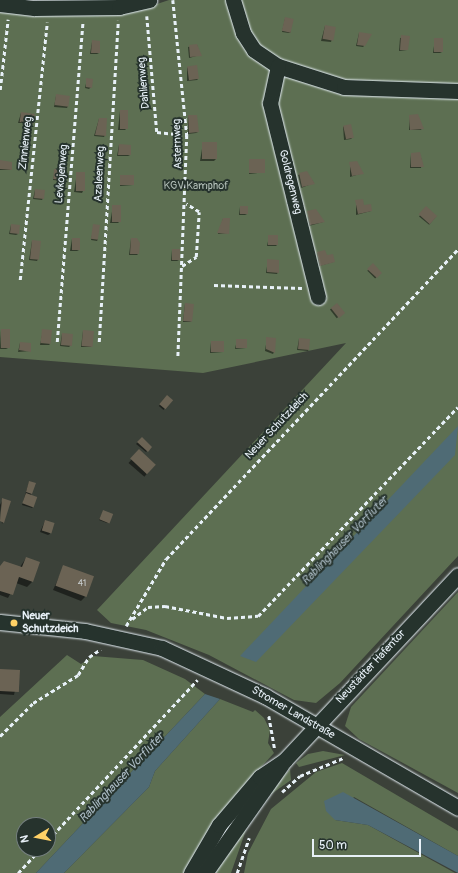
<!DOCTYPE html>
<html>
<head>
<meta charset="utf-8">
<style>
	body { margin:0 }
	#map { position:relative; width:458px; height:873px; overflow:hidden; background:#3b4139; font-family:Pangolin,sans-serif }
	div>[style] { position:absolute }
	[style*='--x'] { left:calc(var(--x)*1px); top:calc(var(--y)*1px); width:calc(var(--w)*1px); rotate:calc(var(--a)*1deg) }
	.green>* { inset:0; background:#5d6f52 }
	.water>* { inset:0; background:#4f6b75 }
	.shadow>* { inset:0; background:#0007; transform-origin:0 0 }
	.building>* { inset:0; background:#6b6354; transform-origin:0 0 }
	.path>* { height:2.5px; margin-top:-1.25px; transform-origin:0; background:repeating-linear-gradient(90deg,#e8f1f8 0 4px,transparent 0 7px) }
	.roads { filter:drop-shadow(0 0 1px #e8f1f8) drop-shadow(0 0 1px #e8f1f8) }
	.minor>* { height:15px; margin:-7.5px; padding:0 7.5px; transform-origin:7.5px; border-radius:7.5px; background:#26332d }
	.dots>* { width:11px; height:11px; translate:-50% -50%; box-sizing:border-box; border:2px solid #26332d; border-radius:50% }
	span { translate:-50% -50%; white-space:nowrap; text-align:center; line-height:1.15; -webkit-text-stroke:4px #26332d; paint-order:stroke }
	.number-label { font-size:9px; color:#c9cecf }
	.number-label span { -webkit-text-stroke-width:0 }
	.street-label { font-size:11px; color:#e8f1f8 }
	.park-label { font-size:11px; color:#b0bdb6 }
	.poi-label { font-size:11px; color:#e8f1f8; font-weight:700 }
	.left { translate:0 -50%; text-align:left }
	.water-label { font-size:12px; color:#abbbc4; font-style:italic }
	.north { position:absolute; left:16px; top:817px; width:40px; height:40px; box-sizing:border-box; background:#26332d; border:1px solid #747f7e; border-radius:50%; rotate:260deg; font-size:11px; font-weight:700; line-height:16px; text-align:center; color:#e8f1f8 }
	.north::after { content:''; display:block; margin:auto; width:14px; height:18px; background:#ffd166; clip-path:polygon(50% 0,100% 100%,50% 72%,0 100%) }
	.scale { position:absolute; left:312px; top:839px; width:109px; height:18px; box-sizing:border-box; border:2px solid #e8f1f8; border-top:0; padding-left:5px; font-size:12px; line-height:14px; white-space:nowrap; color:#e8f1f8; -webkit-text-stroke:3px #26332d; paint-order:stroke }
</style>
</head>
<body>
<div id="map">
	<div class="green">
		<i style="clip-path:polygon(169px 0,458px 0,458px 556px,340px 683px,316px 703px,294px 700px,209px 655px,146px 630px,111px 623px,97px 610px,346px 343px,203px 373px,0 357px,0 10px,139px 10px)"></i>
		<i style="clip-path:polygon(458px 592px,458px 793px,359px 739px,345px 726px,351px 707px)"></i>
		<i style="clip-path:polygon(evenodd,67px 655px,81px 664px,93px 656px,143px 660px,185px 679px,205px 694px,36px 873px,0 873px,0 717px,67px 655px,24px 825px,48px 825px,48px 849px,24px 849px,24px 825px)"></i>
		<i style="clip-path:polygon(220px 699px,253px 712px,255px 710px,264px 718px,270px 730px,268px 743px,274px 753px,240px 790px,184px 873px,64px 873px,149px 787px,155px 771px)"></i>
		<i style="clip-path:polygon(323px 751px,345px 755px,299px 767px,296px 763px,308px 754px)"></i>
		<i style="clip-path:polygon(342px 763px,458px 831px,458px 856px,354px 797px,335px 820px,368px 825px,455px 873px,244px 873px,248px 853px,271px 809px,316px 772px)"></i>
		<i style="clip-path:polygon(290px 769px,291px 780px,270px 795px,247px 827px,231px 873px,210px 873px,238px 830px)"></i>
	</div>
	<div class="water">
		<i style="clip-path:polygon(458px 426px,455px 455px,256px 662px,240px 656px)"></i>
		<i style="clip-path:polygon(205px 694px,220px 699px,155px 771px,149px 787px,64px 873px,36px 873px)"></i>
		<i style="clip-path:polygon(343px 792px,458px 856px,458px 873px,368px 825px,335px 820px,326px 811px,324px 801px)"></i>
	</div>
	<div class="shadow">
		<i style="clip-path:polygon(285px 19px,291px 32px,289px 33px,282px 32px)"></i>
		<i style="clip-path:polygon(325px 26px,335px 28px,331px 42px,321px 41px)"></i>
		<i style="clip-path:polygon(359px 33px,364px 46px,363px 47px,356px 46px)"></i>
		<i style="clip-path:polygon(408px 37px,407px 50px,399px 51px,400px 38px)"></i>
		<i style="clip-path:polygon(435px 39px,442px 52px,440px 53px,433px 53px)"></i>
		<i style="clip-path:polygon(92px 42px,99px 53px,97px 54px,90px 54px)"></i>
		<i style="clip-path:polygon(197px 45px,200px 55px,189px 58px,188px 47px)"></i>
		<i style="clip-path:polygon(187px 67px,198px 79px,197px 80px,187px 81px)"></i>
		<i style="clip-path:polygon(87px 79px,91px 87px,89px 89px,85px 88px)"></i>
		<i style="clip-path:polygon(56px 96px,68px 106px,67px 108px,54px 107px)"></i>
		<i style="clip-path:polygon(120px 111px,126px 129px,125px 130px,118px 130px)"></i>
		<i style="clip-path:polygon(21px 113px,32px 123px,18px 123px)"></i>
		<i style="clip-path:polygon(188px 116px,198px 132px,196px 133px,188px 134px)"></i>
		<i style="clip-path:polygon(410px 116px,422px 128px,421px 130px,409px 130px)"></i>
		<i style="clip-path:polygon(99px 119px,105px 135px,104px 137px,94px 136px)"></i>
		<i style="clip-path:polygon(343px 126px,353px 137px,351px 139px,344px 140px)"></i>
		<i style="clip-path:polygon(203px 143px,217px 158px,214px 161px,200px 161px)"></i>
		<i style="clip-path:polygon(119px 145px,130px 155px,128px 156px,117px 156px)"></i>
		<i style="clip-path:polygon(411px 154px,422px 159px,421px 168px,410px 168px)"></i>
		<i style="clip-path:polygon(250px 160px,265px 172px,249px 174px)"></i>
		<i style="clip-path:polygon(0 161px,11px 170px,0 170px)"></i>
		<i style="clip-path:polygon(350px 163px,363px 173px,350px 177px)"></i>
		<i style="clip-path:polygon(55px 170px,63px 180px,62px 181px,53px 180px)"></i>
		<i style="clip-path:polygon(306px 172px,314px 183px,301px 188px,298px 175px)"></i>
		<i style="clip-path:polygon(77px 173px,83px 191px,82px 193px,74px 192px)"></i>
		<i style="clip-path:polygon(121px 176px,133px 185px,120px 186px)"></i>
		<i style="clip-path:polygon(35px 190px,43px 198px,42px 200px,33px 199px)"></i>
		<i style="clip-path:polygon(356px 201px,364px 206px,371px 211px,356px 215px)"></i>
		<i style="clip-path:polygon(113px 206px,119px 222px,118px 223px,110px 223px)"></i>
		<i style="clip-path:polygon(240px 207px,247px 214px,245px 215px,239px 215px)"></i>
		<i style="left:426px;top:208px;width:13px;height:11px;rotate:39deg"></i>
		<i style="clip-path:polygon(308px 212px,323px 222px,309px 226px)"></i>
		<i style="clip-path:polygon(223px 219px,228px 233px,218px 234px)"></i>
		<i style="clip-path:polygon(11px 225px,18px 234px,16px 235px,9px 234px)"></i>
		<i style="clip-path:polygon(94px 225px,98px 239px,97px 241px,91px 240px)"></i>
		<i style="clip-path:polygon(269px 237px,277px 245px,276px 246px,267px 246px)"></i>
		<i style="clip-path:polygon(72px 239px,79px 250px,77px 251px,70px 251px)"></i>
		<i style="clip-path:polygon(131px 239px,138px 254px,137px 255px,129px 255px)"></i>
		<i style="clip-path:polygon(32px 241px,38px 259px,37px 261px,29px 260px)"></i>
		<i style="clip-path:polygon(172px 250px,179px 260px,177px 261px,171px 261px)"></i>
		<i style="clip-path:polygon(317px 253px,326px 257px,333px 262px,319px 266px)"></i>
		<i style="clip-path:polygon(268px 260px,278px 272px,277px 274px,266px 273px)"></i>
		<i style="left:373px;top:265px;width:11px;height:8px;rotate:45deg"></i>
		<i style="clip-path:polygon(185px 304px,192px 321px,190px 322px,183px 322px)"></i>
		<i style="left:337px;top:304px;width:11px;height:9px;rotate:52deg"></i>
		<i style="clip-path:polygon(1px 330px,8px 348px,6px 349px,0 349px)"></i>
		<i style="clip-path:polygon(43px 330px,50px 344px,49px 345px,40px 345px)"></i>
		<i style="clip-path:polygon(83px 331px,92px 346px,91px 347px,81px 347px)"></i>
		<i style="clip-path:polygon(62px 334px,71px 345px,69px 347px,60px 346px)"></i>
		<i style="clip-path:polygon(267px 338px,274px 352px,273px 354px,265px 351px)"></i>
		<i style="clip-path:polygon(299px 339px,309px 349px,308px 351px,297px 350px)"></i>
		<i style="clip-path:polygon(237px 340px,246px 348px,235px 349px)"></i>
		<i style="clip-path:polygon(211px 342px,223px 342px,223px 352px,210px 353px)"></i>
		<i style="clip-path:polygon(20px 343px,30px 351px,18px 352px)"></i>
		<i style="left:167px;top:396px;width:6px;height:13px;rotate:39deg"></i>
		<i style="clip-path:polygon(142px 438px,151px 447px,146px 452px,136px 444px)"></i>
		<i style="left:139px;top:451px;width:21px;height:16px;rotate:41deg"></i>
		<i style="clip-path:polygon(29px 482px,33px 507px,32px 508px,22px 505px)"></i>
		<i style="clip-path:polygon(3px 499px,3px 522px,2px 524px,0 505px)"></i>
		<i style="clip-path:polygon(103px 511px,109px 522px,107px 523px,99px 520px)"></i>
		<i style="clip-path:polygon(45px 521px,50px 534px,48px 535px,40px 532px)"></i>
		<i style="clip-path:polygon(26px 558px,32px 582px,27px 587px,16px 583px,8px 598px,0 595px,0 567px,20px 567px)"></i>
		<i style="clip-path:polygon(64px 566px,85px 597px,81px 601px,53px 590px)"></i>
		<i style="clip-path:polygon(0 670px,19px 671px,14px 695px,0 694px)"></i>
	</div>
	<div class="building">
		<i style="left:285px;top:17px;width:9px;height:14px;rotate:13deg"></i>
		<i style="left:325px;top:25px;width:11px;height:14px;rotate:10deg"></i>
		<i style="clip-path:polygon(359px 32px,372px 34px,365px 46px,357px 45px)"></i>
		<i style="clip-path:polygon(401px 35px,410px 36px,408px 50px,400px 50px)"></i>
		<i style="left:434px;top:38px;width:9px;height:14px"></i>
		<i style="clip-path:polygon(92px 40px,100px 41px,100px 53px,91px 53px)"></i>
		<i style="clip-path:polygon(197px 44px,202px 56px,190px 57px,189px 45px)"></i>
		<i style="left:197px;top:65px;width:14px;height:10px;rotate:82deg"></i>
		<i style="clip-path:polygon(86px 78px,93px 79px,92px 88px,86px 87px)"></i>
		<i style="left:56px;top:94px;width:14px;height:11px;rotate:8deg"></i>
		<i style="left:120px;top:110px;width:8px;height:19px"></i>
		<i style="left:21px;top:112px;width:14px;height:10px;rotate:8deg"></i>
		<i style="clip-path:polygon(418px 114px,424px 129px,410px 130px,409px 115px)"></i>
		<i style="clip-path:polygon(188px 115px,197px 115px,199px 132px,189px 133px)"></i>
		<i style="clip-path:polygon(99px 118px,107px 118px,106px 136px,95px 135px)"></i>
		<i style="left:351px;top:124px;width:14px;height:8px;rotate:78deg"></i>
		<i style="left:202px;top:142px;width:15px;height:17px"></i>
		<i style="clip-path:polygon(119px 144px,131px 145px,131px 155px,118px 155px)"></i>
		<i style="clip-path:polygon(420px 152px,424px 167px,411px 167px,411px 153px)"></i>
		<i style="left:249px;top:159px;width:16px;height:14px"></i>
		<i style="clip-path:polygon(0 160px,12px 162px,12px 170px,0 169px)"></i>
		<i style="clip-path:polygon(357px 161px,364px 174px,352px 176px,349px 162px)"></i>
		<i style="left:54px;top:169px;width:11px;height:10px;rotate:5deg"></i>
		<i style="clip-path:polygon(307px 171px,315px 184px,302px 187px,299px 173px)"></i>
		<i style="left:76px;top:172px;width:9px;height:19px"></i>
		<i style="left:120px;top:175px;width:14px;height:10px"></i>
		<i style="left:35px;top:189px;width:10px;height:9px;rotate:6deg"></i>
		<i style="clip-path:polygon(363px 199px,364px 205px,371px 204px,372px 211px,358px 214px,355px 200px)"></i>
		<i style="left:112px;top:205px;width:9px;height:17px"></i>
		<i style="left:240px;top:206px;width:8px;height:8px"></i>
		<i style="left:426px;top:206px;width:15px;height:11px;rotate:42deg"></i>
		<i style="clip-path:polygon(316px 209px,325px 222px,310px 225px,307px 211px)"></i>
		<i style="clip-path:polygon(223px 218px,230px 218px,229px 234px,217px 233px)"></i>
		<i style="left:11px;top:224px;width:9px;height:9px;rotate:6deg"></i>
		<i style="left:93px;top:224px;width:7px;height:15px;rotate:8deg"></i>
		<i style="left:278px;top:235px;width:10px;height:10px;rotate:90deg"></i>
		<i style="left:72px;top:238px;width:8px;height:12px"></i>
		<i style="clip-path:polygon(131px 238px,137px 238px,140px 243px,139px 254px,130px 254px)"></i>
		<i style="left:32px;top:240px;width:9px;height:19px;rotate:6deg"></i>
		<i style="left:172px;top:249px;width:8px;height:11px"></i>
		<i style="clip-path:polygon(325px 250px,327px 255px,333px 254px,335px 262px,320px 266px,317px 252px)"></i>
		<i style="clip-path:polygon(267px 259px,279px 260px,279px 273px,267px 272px)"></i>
		<i style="clip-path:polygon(373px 263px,382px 273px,377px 278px,367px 269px)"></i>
		<i style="left:185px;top:303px;width:9px;height:18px;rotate:6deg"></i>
		<i style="left:337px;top:303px;width:13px;height:8px;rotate:51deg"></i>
		<i style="left:1px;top:329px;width:9px;height:19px"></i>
		<i style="left:42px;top:329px;width:10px;height:14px;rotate:6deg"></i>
		<i style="left:83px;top:330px;width:11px;height:16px;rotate:5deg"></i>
		<i style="left:62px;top:333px;width:11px;height:12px;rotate:5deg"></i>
		<i style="clip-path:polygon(266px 337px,276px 338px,275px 353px,266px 349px)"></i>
		<i style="left:299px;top:338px;width:11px;height:11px;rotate:5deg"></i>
		<i style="left:236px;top:339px;width:11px;height:9px"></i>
		<i style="left:211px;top:341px;width:13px;height:11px"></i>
		<i style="clip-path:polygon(20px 342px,31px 343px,31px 352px,19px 350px)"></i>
		<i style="left:167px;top:395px;width:8px;height:12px;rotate:40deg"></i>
		<i style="clip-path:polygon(142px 437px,152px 447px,148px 452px,137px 442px)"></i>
		<i style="left:139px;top:449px;width:23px;height:13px;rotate:43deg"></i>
		<i style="clip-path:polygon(29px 481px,36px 483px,32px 494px,26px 492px)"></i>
		<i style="left:26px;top:493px;width:12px;height:11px;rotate:20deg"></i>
		<i style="clip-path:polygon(2px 498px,11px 501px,4px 523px,0 521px)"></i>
		<i style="left:103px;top:510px;width:11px;height:10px;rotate:22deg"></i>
		<i style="left:45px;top:520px;width:10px;height:11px;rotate:17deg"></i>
		<i style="clip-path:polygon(26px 557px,40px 562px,33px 582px,19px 577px,13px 595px,0 591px,0 566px,4px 561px,22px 567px)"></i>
		<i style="left:63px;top:565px;width:33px;height:22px;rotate:20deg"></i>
		<i style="left:0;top:669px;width:20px;height:22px;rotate:3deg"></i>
	</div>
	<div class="path">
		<i style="--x:173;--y:0;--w:136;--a:84.1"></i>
		<i style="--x:187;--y:135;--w:224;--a:92.3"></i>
		<i style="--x:147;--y:16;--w:116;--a:85.1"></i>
		<i style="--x:157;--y:132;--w:30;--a:6"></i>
		<i style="--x:0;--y:90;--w:71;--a:-83.6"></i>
		<i style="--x:182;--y:266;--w:17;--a:-33"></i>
		<i style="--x:196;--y:257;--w:45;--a:-86.2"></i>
		<i style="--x:199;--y:212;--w:15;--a:-148"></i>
		<i style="--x:20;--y:280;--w:259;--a:-84"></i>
		<i style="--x:214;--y:285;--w:88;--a:2"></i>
		<i style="--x:57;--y:342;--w:321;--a:-85.4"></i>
		<i style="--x:99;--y:342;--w:322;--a:-86.6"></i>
		<i style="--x:132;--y:619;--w:20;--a:-37"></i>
		<i style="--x:148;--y:607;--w:17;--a:-3"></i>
		<i style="--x:165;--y:606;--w:63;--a:11"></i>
		<i style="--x:227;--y:618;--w:31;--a:-4"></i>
		<i style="--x:258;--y:616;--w:289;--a:-46.3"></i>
		<i style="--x:126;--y:626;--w:78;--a:-59.2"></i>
		<i style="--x:166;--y:559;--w:426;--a:-46.7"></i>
		<i style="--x:269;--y:716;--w:34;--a:80"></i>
		<i style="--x:0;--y:736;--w:47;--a:-45"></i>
		<i style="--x:33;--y:703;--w:53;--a:-31.9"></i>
		<i style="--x:78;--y:675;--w:21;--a:-59"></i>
		<i style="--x:89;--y:657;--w:14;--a:-34"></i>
		<i style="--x:282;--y:792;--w:24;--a:-42"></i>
		<i style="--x:300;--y:776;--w:47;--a:-22.7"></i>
		<i style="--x:48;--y:840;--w:219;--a:-47"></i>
		<i style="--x:18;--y:873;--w:33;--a:-47"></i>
		<i style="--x:237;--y:873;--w:37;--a:-71"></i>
	</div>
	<div class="roads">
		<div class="minor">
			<i style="--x:233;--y:0;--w:34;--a:73"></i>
			<i style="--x:243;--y:33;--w:20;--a:57"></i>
			<i style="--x:254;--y:50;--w:29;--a:34"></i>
			<i style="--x:278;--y:66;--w:69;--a:17.7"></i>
			<i style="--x:344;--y:87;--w:114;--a:2"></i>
			<i style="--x:0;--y:4;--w:34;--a:7"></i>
			<i style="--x:34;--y:8;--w:85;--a:-0.7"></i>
			<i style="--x:119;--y:7;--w:31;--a:-13"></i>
			<i style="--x:278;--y:66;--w:38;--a:102"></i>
			<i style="--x:270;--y:103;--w:200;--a:76.1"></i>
			<i style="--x:0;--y:622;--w:85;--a:6"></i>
			<i style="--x:85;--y:631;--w:79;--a:12.4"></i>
			<i style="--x:162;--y:648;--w:114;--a:25"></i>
			<i style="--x:265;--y:696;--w:223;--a:30.1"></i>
			<i style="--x:191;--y:873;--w:56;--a:-59.7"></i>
			<i style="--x:219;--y:825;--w:63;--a:-49.5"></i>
			<i style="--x:260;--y:777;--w:30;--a:-34"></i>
			<i style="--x:285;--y:760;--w:253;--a:-46.9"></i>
			<i style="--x:205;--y:873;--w:133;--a:-54.8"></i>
		</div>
	</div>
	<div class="dots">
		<i style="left:14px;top:623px;background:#ffd166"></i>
	</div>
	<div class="number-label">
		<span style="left:82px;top:584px">41</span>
	</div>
	<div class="street-label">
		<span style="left:144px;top:83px;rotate:-95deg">Dahlienweg</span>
		<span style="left:26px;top:143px;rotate:-84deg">Zinnienweg</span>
		<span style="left:178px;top:144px;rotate:-92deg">Asternweg</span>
		<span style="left:62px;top:174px;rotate:-85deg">Levkojenweg</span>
		<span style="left:100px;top:174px;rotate:-87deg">Azaleenweg</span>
		<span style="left:290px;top:182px;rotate:76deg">Goldregenweg</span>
		<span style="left:277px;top:426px;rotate:-47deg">Neuer Schutzdeich</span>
		<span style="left:371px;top:667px;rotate:-47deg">Neustädter Hafentor</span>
		<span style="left:293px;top:713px;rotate:30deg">Stromer Landstraße</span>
	</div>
	<div class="park-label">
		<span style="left:196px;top:186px">KGV Kamphof</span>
	</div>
	<div class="poi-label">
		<span class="left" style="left:22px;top:623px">Neuer<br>Schutzdeich</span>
	</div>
	<div class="water-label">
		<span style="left:345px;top:541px;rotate:-46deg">Rablinghauser Vorfluter</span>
		<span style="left:122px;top:778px;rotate:-47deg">Rablinghauser Vorfluter</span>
	</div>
	<div class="north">N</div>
	<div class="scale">50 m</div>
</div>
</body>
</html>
